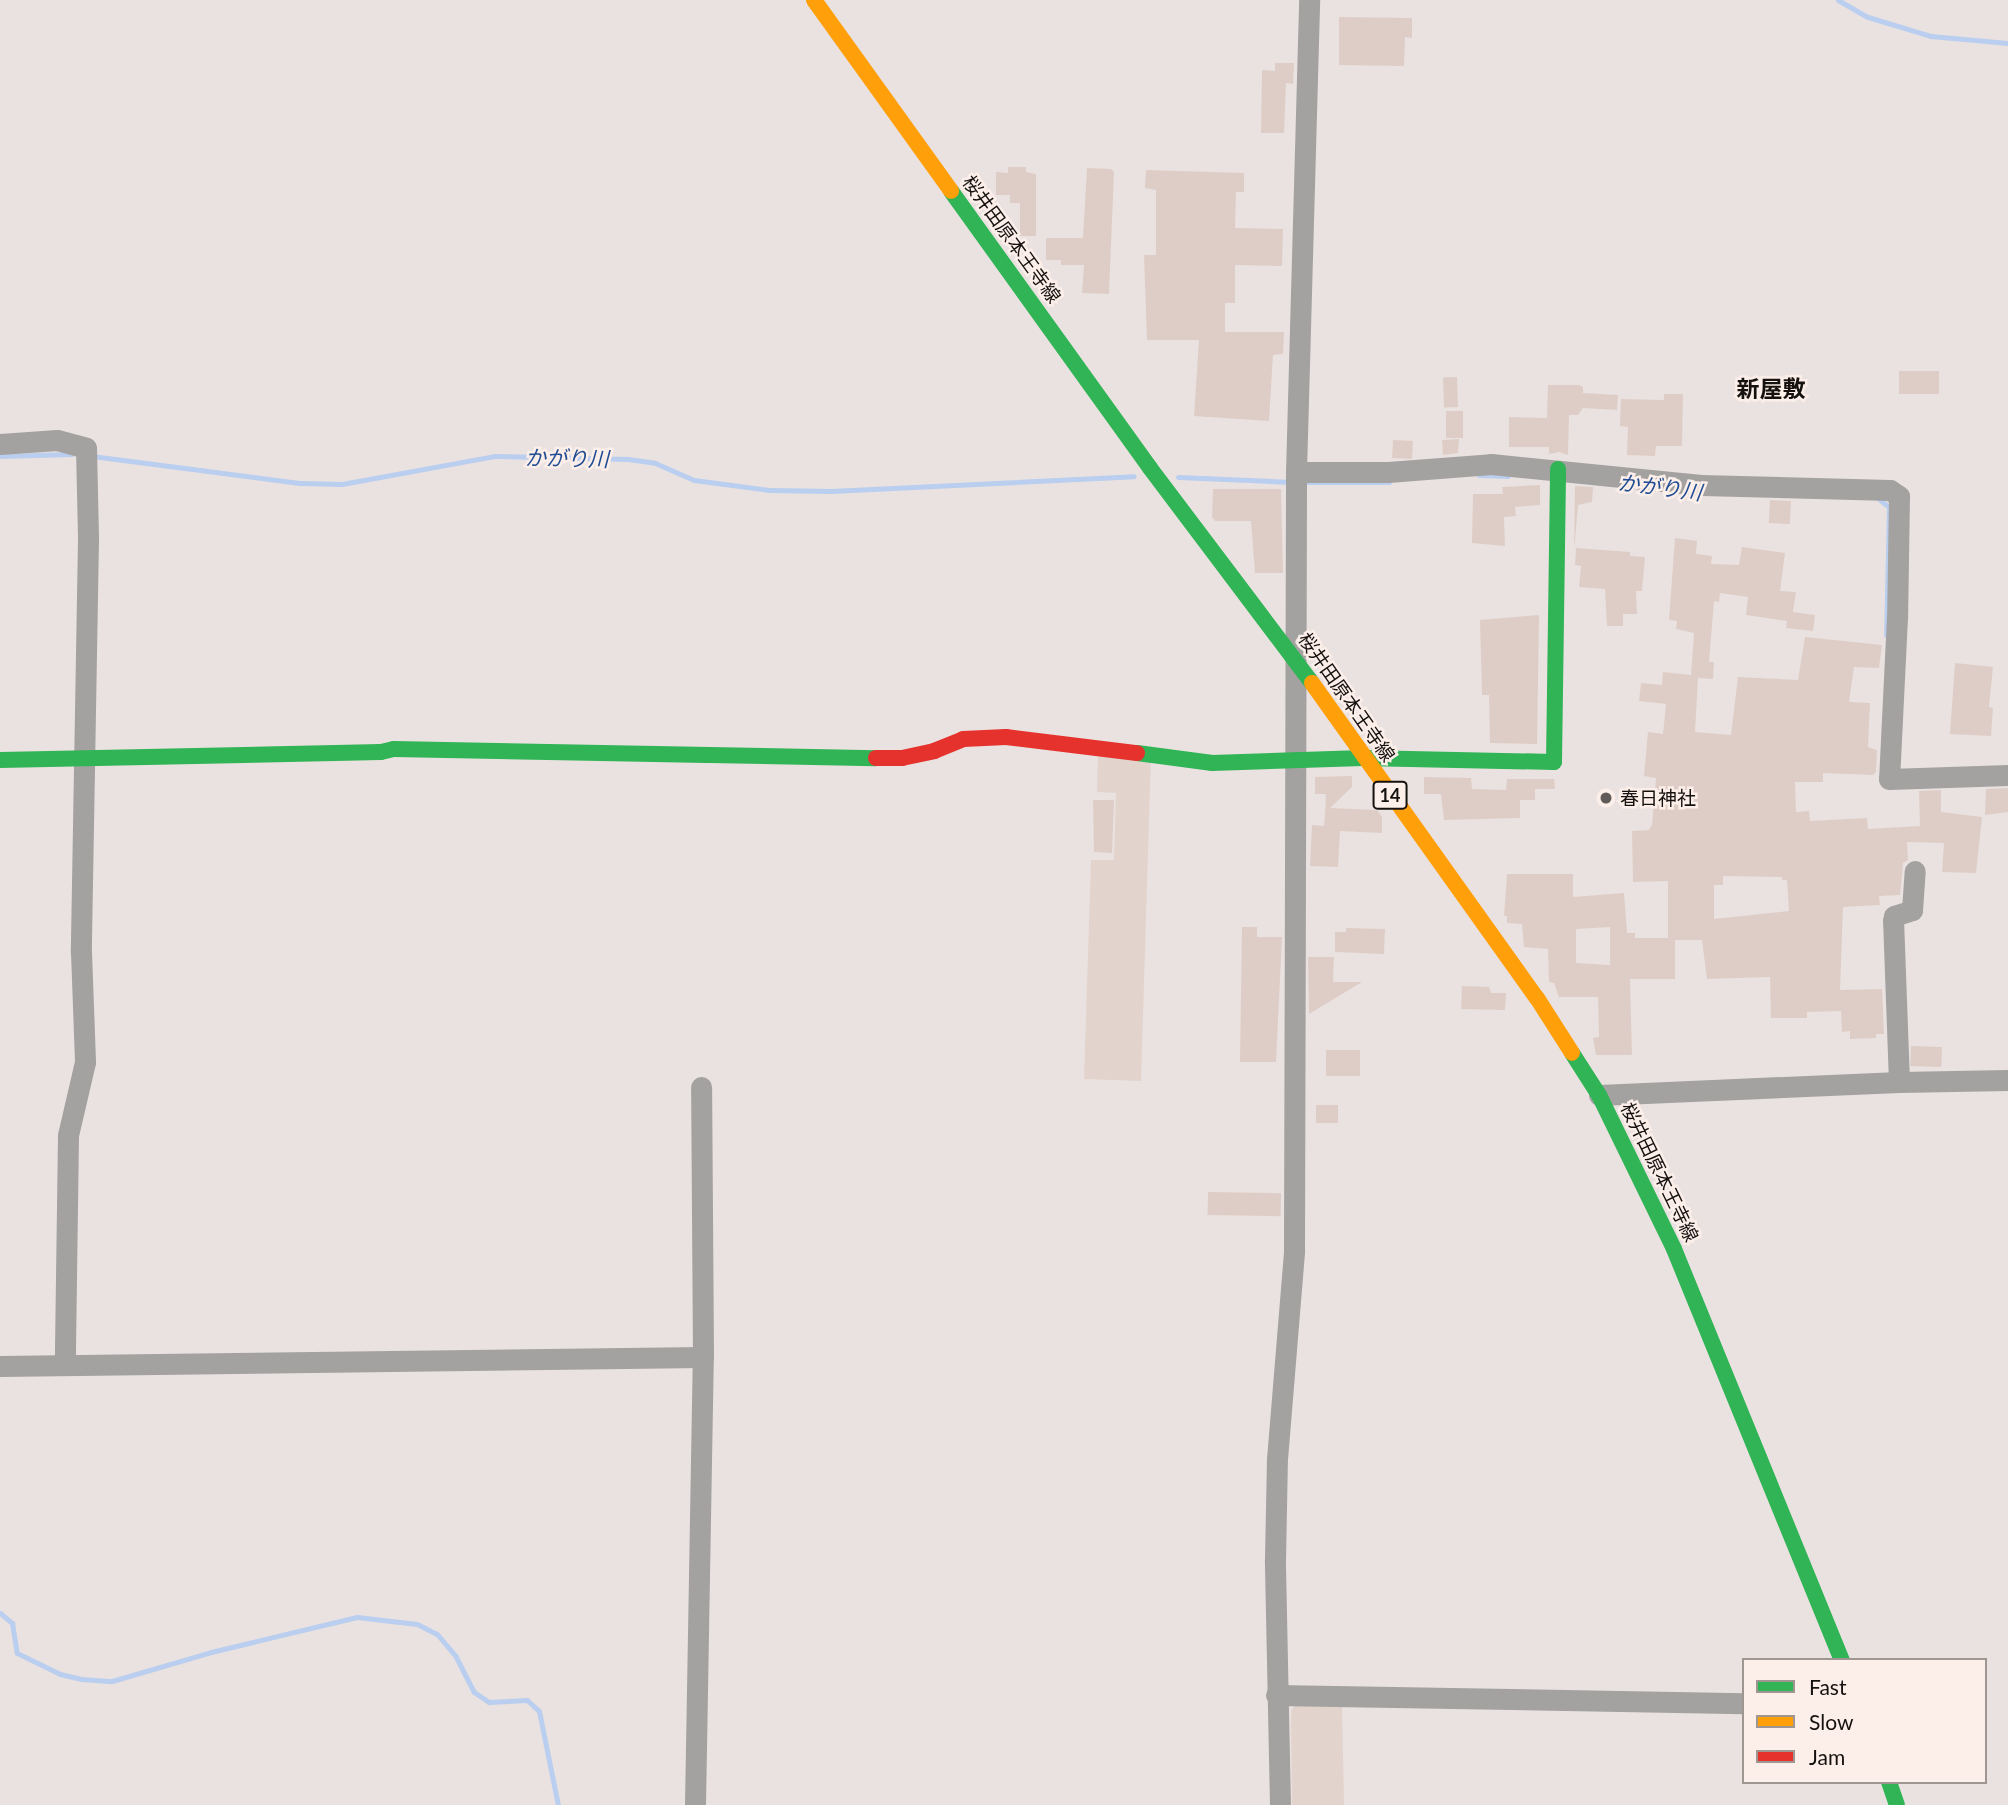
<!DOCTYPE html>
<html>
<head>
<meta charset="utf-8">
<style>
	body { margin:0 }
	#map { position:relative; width:2008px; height:1805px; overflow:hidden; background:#eae2e0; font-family:Lato,"Noto Sans JP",sans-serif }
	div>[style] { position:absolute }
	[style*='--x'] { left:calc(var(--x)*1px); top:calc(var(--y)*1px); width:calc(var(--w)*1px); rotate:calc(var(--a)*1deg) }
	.built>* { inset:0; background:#e2d3cd }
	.stream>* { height:5px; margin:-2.5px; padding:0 2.5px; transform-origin:2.5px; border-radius:2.5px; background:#baceef }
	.building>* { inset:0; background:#decdc6; transform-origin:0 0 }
	.street>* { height:21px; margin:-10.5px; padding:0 10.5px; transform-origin:10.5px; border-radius:10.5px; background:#a3a2a1 }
	.fast>* { height:16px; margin:-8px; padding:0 8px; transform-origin:8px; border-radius:8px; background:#30b455 }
	.slow>* { height:16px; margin:-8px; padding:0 8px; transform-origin:8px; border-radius:8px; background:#ff9f0a }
	.jam>* { height:16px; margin:-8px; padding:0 8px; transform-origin:8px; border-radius:8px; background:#e5322d }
	.dots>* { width:19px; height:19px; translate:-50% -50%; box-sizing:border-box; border:4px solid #fceee8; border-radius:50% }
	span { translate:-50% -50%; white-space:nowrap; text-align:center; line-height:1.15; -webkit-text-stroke:5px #fceee8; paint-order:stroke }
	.shield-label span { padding:2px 5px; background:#fceee8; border:2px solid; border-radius:5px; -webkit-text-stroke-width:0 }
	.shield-label { font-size:18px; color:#15110f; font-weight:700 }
	.street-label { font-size:19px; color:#15110f }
	.poi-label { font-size:19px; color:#15110f }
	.left { translate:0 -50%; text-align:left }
	.water-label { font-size:21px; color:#204d93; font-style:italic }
	.quarter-label { font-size:23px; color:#15110f; font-weight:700 }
	.legend { position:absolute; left:1742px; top:1658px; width:245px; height:126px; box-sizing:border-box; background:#fceee8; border:2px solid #a09691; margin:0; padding:9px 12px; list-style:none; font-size:21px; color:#15110f }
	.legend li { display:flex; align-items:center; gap:14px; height:35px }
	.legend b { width:35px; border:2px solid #a09691 }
</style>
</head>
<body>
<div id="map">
	<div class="built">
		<i style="clip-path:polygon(1098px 753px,1151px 755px,1141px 1081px,1084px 1079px,1091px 860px,1114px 860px,1116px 793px,1097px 792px)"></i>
		<i style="clip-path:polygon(1296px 1704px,1342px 1705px,1344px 1805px,1292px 1805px,1291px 1711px)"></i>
	</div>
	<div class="stream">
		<i style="--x:1838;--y:0;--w:34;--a:30"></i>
		<i style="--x:1868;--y:17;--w:66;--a:16.8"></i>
		<i style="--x:1931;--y:36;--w:77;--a:5.2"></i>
		<i style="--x:0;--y:456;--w:72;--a:-1.6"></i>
		<i style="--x:92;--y:456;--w:211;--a:7.4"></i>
		<i style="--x:301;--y:483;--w:41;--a:1.4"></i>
		<i style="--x:342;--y:484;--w:156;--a:-10.4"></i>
		<i style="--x:495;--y:456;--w:133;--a:1.3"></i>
		<i style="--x:628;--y:459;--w:27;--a:8"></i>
		<i style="--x:655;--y:463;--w:43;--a:23.6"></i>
		<i style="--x:694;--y:480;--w:76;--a:7.6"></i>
		<i style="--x:769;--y:490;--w:62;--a:0.9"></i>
		<i style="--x:831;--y:491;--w:303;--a:-2.8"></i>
		<i style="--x:1479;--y:475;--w:29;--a:2"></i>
		<i style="--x:1178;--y:477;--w:113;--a:2.5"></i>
		<i style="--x:1301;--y:482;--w:88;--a:0"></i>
		<i style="--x:1879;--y:499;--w:13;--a:39"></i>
		<i style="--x:1889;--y:507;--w:128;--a:91.3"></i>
		<i style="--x:0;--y:1613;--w:16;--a:40"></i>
		<i style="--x:12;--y:1623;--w:30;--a:81"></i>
		<i style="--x:17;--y:1653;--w:48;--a:26"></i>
		<i style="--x:60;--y:1674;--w:22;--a:13"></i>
		<i style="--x:81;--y:1679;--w:31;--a:4"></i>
		<i style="--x:112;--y:1681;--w:103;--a:-16.3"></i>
		<i style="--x:211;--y:1652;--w:150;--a:-13.5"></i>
		<i style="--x:357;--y:1617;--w:60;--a:6.7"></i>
		<i style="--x:417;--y:1624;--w:22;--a:27"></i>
		<i style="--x:437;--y:1634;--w:30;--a:50"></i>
		<i style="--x:456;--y:1657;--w:39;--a:63"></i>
		<i style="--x:474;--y:1692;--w:18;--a:34"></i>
		<i style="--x:489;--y:1702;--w:38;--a:-3"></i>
		<i style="--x:527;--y:1700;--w:16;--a:43"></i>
		<i style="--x:539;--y:1711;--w:96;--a:78.6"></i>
	</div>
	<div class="building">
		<i style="clip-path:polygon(1339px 17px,1412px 18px,1412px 38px,1405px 37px,1404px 66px,1339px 65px)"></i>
		<i style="clip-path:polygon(1275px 63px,1294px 63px,1293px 84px,1286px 83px,1284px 133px,1261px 133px,1262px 70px,1275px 71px)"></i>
		<i style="clip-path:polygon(1008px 167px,1026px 167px,1026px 172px,1036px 174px,1036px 236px,1020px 236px,1020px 203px,1010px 203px,1010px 195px,996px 195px,996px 172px,1008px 173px)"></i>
		<i style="clip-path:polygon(1087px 168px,1111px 169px,1114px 172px,1109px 294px,1082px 293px,1084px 265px,1061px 265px,1061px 260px,1046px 260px,1046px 238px,1083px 238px)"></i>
		<i style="clip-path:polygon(1146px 170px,1244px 173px,1244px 192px,1236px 192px,1235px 228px,1283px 229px,1282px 266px,1235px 265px,1235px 303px,1225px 303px,1225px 332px,1284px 332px,1283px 354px,1273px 355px,1269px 421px,1194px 416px,1199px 340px,1147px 340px,1144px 255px,1156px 255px,1156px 190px,1145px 188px)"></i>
		<i style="left:1899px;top:371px;width:40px;height:23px"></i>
		<i style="left:1457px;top:377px;width:30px;height:14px;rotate:88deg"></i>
		<i style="clip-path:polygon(1548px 385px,1579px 385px,1583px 387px,1583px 393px,1618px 395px,1617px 410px,1583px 408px,1578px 415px,1569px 415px,1568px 455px,1559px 452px,1549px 454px,1549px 447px,1509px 447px,1509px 417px,1547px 418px)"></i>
		<i style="clip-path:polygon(1664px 394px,1683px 394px,1682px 446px,1656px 446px,1655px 456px,1627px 455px,1628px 427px,1620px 426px,1621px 399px,1664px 400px)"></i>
		<i style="left:1463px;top:411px;width:27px;height:17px;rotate:90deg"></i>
		<i style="clip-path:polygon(1459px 439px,1458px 453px,1443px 455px,1442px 440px)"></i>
		<i style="left:1393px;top:440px;width:20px;height:18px;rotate:3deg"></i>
		<i style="clip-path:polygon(1540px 485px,1540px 505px,1515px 507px,1516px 516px,1504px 517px,1505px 546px,1472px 543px,1473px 494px,1503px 494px,1502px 487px)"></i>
		<i style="clip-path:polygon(1575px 486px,1593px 487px,1592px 502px,1578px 505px,1574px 551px)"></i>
		<i style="clip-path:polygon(1213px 489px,1281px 489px,1283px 573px,1255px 573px,1251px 521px,1215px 521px,1212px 517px)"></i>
		<i style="left:1770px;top:500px;width:21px;height:23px;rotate:3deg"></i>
		<i style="clip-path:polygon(evenodd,1675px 538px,1697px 541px,1696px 554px,1712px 556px,1711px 564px,1739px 565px,1742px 547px,1785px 553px,1780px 591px,1796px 592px,1793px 612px,1815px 615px,1813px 631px,1786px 628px,1787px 621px,1746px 615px,1748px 597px,1720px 593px,1719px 602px,1714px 601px,1709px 662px,1714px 662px,1713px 679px,1698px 678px,1695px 732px,1731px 735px,1738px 677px,1798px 680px,1805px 637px,1882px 645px,1879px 668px,1854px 667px,1849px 702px,1870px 703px,1868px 747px,1877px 750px,1876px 772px,1873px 775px,1823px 773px,1823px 782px,1795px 782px,1796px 812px,1809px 811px,1810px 821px,1867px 818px,1868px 829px,1920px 826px,1919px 791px,1941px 790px,1941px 812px,1982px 817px,1976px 873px,1942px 872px,1944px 843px,1907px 842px,1908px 860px,1903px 863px,1900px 895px,1879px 896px,1880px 905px,1843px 907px,1840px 990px,1882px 989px,1884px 1034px,1876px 1034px,1876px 1038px,1850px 1039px,1850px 1031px,1842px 1032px,1841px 1011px,1807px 1012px,1807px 1018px,1771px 1018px,1770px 977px,1707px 979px,1702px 940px,1675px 940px,1675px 979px,1630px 979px,1632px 1055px,1596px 1055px,1593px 1038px,1599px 1037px,1598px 997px,1559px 997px,1554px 983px,1549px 982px,1548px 949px,1524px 947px,1522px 924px,1507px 923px,1507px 916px,1504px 916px,1507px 874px,1573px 874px,1573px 897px,1624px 893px,1627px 933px,1635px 933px,1635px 938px,1668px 938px,1668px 881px,1633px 882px,1632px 831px,1649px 830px,1652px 825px,1656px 778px,1644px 776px,1648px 732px,1663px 734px,1666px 704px,1639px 701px,1641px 683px,1662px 685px,1663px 672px,1691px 675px,1694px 633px,1676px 629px,1677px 621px,1669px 620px,1675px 538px,1723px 876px,1782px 877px,1782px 880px,1787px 880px,1789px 911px,1714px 919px,1714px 885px,1723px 885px,1723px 876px,1675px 538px,1610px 927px,1610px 965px,1576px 963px,1576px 929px,1610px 927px)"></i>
		<i style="clip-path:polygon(1576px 548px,1630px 552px,1630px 556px,1645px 557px,1642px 591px,1636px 591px,1637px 614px,1623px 614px,1623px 626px,1607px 626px,1605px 589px,1579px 587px,1581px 566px,1575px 565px)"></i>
		<i style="clip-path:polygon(1539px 615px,1537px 744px,1490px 743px,1489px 695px,1482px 695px,1480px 620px)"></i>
		<i style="clip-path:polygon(1955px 663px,1993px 667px,1989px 707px,1993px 708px,1991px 736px,1950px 734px)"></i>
		<i style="clip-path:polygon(1352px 776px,1352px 787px,1330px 808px,1377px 810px,1382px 817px,1382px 833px,1340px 831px,1338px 867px,1310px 866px,1312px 825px,1324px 826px,1325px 814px,1326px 794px,1315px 794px,1315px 777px)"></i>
		<i style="clip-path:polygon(1424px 777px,1471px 778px,1472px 789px,1506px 790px,1507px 779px,1554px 779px,1555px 789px,1535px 789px,1535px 800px,1520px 800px,1520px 818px,1444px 820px,1441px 794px,1424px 794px)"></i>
		<i style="clip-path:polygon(2008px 788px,2008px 812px,1985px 815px,1986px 789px)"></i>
		<i style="clip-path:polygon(1093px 800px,1114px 800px,1112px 853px,1094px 852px)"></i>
		<i style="clip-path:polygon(1242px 927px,1257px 927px,1257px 937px,1282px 937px,1276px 1062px,1240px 1062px)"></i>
		<i style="clip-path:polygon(1346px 928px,1385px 929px,1384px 954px,1335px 952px,1335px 932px,1346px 932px)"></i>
		<i style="clip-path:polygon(1308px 957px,1334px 957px,1333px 982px,1362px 982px,1309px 1014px)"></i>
		<i style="clip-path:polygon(1462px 986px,1489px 987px,1491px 993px,1506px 993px,1505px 1010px,1461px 1009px)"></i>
		<i style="left:1911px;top:1046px;width:31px;height:20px;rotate:2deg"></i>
		<i style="left:1326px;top:1050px;width:34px;height:26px"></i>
		<i style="left:1316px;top:1105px;width:22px;height:18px"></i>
		<i style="left:1208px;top:1192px;width:73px;height:23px;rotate:1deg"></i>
	</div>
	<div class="street">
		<i style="--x:0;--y:444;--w:57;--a:-4"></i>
		<i style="--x:57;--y:440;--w:30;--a:15"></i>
		<i style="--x:86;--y:448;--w:91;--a:88.7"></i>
		<i style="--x:88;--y:539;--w:413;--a:91"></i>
		<i style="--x:81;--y:952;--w:110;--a:87.9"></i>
		<i style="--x:85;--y:1062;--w:75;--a:103.1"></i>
		<i style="--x:68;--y:1135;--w:228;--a:90.8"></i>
		<i style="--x:1296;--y:472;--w:92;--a:0"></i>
		<i style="--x:1388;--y:472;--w:103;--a:-4.4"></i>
		<i style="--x:1491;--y:464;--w:211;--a:5.7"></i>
		<i style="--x:1701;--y:485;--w:189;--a:1.5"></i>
		<i style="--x:1890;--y:490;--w:11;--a:34"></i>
		<i style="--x:1899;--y:496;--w:121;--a:90.9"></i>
		<i style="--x:1897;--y:617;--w:162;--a:92.8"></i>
		<i style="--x:1889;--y:779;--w:119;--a:-1.9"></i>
		<i style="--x:1899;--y:1082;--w:161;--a:-92.1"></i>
		<i style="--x:1893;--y:921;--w:5;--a:-79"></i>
		<i style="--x:1894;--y:916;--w:19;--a:-18"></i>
		<i style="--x:1912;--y:910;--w:39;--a:-86"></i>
		<i style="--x:1599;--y:1095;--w:300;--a:-2.5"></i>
		<i style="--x:1899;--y:1082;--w:109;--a:-1.1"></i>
		<i style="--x:0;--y:1366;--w:703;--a:-0.73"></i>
		<i style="--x:1276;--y:1695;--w:468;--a:1"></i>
		<i style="--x:695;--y:1805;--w:448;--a:-89"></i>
		<i style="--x:703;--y:1357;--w:270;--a:-90.4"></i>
		<i style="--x:1280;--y:1805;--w:245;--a:-91.2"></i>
		<i style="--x:1275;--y:1560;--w:101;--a:-88.9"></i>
		<i style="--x:1277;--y:1459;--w:209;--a:-85.3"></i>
		<i style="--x:1294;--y:1251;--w:779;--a:-89.85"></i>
		<i style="--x:1296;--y:472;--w:472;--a:-88.4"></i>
	</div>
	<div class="fast">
		<i style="--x:951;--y:191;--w:341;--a:54.3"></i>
		<i style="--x:1150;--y:468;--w:269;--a:53"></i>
		<i style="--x:1137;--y:753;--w:76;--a:7.6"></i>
		<i style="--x:1212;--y:763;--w:151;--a:-1.9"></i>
		<i style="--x:1363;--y:758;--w:191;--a:1.2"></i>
		<i style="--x:1554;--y:762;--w:293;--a:-89.2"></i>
		<i style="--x:0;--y:760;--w:381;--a:-1.2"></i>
		<i style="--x:381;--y:752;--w:13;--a:-13"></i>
		<i style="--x:394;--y:749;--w:482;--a:1.1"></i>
		<i style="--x:1572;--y:1053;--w:50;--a:57.3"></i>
		<i style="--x:1599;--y:1095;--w:171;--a:64"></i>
		<i style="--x:1674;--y:1249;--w:444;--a:67.8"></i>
		<i style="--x:1889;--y:1782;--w:24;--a:71"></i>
	</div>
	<div class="slow">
		<i style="--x:814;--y:0;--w:235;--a:54.3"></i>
		<i style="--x:1312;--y:683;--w:387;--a:54.5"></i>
		<i style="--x:1537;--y:998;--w:65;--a:57.5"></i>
	</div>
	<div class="jam">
		<i style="--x:876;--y:758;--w:26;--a:0"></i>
		<i style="--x:902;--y:758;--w:33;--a:-12"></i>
		<i style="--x:934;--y:751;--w:31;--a:-22"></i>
		<i style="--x:963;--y:739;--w:43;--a:-2.7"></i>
		<i style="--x:1006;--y:737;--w:132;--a:7"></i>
	</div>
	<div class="dots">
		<i style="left:1606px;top:798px;background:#605a58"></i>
	</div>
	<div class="shield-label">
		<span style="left:1390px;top:795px">14</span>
	</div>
	<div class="street-label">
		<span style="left:1012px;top:239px;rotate:54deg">桜井田原本王寺線</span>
		<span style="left:1347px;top:697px;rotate:55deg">桜井田原本王寺線</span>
		<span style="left:1660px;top:1172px;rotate:64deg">桜井田原本王寺線</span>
	</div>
	<div class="poi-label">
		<span class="left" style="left:1620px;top:798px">春日神社</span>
	</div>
	<div class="water-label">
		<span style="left:567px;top:458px;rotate:1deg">かがり川</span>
		<span style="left:1660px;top:487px;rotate:7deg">かがり川</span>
	</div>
	<div class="quarter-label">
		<span style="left:1771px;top:388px">新屋敷</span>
	</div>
	<ul class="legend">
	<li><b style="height:9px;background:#30b455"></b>Fast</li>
	<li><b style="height:9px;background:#ff9f0a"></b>Slow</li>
	<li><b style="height:9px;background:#e5322d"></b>Jam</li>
	</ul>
</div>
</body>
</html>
